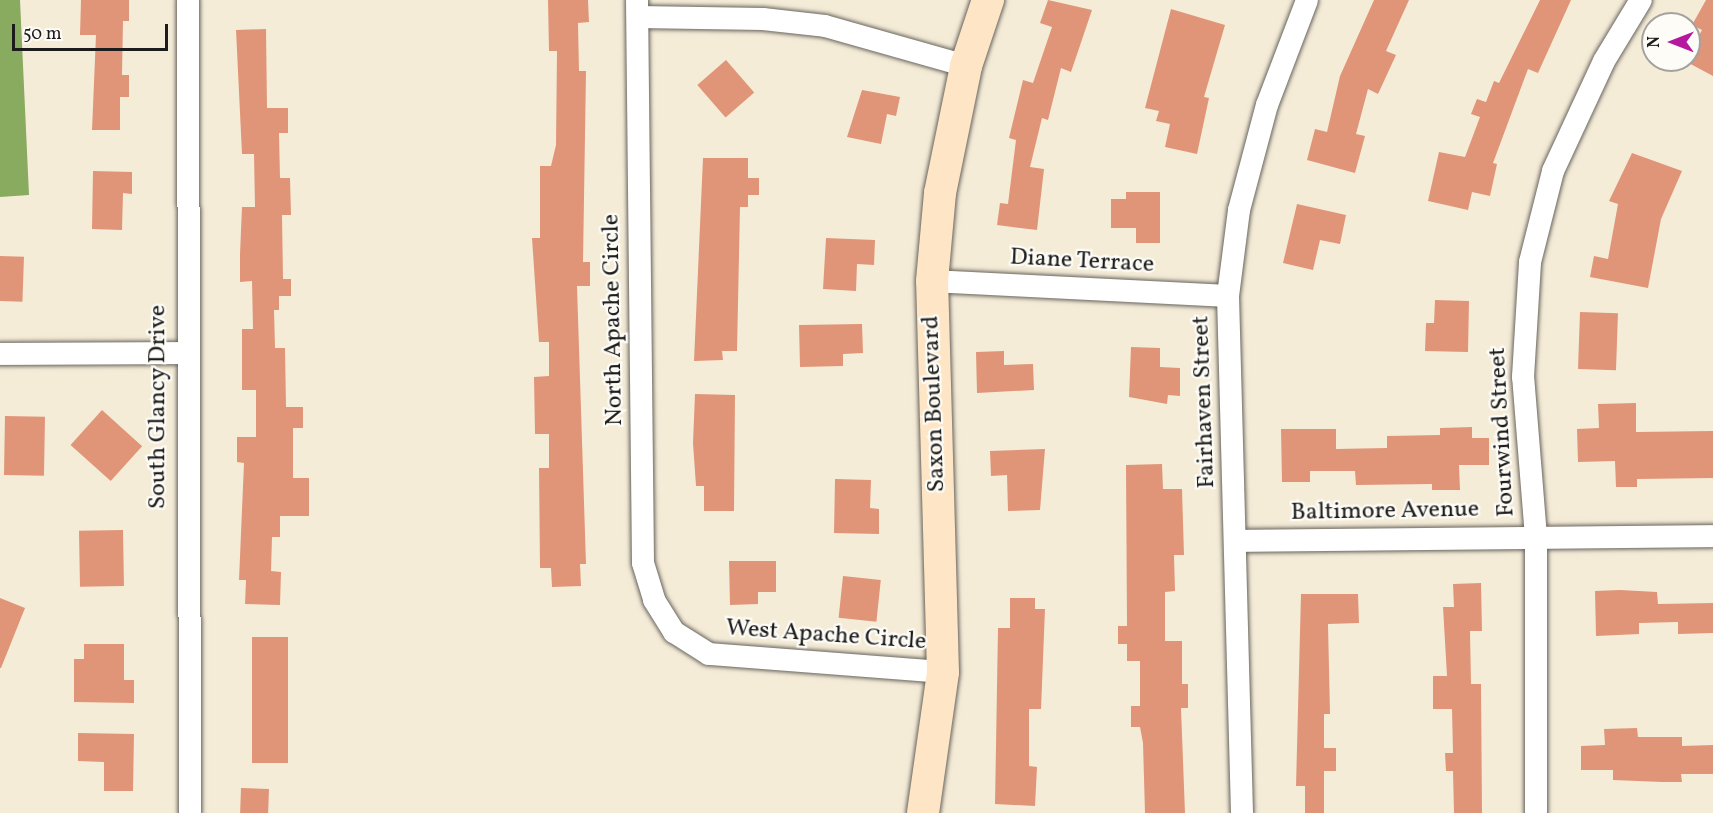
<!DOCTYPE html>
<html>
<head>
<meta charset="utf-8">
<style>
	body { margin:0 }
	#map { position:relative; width:1713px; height:813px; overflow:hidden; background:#f5ecd8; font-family:Vollkorn,serif }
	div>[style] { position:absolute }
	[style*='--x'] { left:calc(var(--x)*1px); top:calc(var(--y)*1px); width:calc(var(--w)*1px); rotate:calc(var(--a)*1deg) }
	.forest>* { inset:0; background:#88ab60 }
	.building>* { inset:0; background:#e09578; transform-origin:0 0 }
	.roads { filter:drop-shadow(0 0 2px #68655e) drop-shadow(0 0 2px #68655e) }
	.street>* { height:22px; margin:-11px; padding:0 11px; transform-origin:11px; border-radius:11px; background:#fff }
	.secondary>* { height:32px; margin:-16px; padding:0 16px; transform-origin:16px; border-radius:16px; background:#fde5c5 }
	span { translate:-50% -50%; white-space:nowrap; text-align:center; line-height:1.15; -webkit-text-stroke:4.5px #fdfcf7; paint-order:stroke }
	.street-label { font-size:24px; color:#1c1c1c }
	.north { position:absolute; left:1641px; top:12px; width:60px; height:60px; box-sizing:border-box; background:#fdfcf7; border:2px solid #a3a29f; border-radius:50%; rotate:270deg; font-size:16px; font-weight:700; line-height:24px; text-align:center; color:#1c1c1c }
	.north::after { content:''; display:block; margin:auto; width:21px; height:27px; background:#b5179e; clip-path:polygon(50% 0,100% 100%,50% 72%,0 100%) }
	.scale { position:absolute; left:12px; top:24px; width:156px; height:27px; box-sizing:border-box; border:3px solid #1c1c1c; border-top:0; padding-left:8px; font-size:18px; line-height:21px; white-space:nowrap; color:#1c1c1c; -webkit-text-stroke:4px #fdfcf7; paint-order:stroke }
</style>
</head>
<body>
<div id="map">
	<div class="forest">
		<i style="clip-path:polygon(0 0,20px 0,29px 195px,0 197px)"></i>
	</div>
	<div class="building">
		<i style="clip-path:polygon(81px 0,129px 0,129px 21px,123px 21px,122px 75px,129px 75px,129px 97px,120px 97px,120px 130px,92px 130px,96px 35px,80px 35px)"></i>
		<i style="clip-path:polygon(548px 0,588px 0,589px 22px,578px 23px,579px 71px,586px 71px,583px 262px,590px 262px,590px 286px,577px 286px,586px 564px,580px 564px,581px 586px,552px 587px,551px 568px,540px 568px,539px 468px,549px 468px,549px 434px,535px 434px,534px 377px,549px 376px,549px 342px,539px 342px,532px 238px,540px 238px,540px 166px,551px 166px,556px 145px,557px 51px,549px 51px)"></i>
		<i style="clip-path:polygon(1048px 0,1092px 10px,1071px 72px,1061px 68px,1048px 120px,1042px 118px,1030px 167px,1044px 169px,1037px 230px,997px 225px,1000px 203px,1008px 204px,1016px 140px,1009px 138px,1023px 80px,1033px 83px,1052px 27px,1040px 23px)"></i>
		<i style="clip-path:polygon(1374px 0,1409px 0,1386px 51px,1396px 55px,1378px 94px,1368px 89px,1356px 134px,1365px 136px,1355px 173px,1307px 160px,1315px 129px,1327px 132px,1340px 76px)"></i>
		<i style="clip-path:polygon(1540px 0,1571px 0,1538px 73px,1528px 69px,1493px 163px,1497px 164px,1490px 196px,1472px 192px,1468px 210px,1428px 201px,1439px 152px,1465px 157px,1480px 117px,1471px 114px,1477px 99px,1486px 102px,1494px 81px,1499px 83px)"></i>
		<i style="clip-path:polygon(1706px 0,1713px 0,1713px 76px,1685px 61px,1702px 30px,1692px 25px)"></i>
		<i style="clip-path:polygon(1171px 9px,1225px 25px,1204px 97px,1209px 98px,1197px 154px,1165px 147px,1170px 124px,1156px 121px,1159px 111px,1145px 108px)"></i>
		<i style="clip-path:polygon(266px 29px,267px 108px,288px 108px,288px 133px,279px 133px,280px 178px,290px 178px,291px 215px,282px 215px,283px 279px,291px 279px,291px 296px,279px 296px,279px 310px,274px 310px,275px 348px,285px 348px,286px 407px,303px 407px,303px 428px,293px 428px,293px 478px,309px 478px,309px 516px,280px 516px,280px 537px,272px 537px,271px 571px,281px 572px,280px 605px,245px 604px,246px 580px,239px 580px,244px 463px,237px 462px,237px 437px,256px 437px,256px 390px,242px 390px,242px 329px,253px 329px,252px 281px,240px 282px,240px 254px,242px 207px,255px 207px,254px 154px,242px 154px,236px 30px)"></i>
		<i style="left:726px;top:60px;width:43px;height:38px;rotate:49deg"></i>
		<i style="clip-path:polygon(862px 90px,900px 97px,896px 116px,887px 114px,881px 144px,847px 137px)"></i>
		<i style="clip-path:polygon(1632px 153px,1682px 171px,1661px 219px,1648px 288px,1590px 277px,1594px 256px,1608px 259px,1618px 204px,1609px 201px)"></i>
		<i style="clip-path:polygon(703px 158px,748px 158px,748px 178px,759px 178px,759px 195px,748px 195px,748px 207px,740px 207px,737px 351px,722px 351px,723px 360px,694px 361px)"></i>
		<i style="clip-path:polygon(93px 171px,132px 172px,132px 194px,123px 193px,122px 230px,92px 229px)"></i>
		<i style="clip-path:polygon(1126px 192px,1160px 192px,1160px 243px,1136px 243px,1136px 228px,1111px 228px,1111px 199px,1126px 199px)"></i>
		<i style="clip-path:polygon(1297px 204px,1346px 215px,1340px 244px,1320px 240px,1313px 270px,1283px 263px)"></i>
		<i style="clip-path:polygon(826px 238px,875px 240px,874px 265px,857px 264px,856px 291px,823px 289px)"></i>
		<i style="left:0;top:256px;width:24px;height:45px;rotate:2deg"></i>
		<i style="clip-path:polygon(1435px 300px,1469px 301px,1468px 352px,1425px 351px,1426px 323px,1434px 323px)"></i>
		<i style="left:1580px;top:312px;width:38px;height:57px;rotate:2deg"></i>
		<i style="clip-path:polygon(862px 324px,863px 353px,843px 354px,843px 366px,800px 367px,799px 325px)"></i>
		<i style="clip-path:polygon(1131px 347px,1160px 348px,1160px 367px,1180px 368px,1180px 396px,1168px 395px,1167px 404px,1129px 397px)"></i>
		<i style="clip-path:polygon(1004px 351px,1004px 365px,1033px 364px,1034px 390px,977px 393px,976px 352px)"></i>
		<i style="clip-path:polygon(695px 394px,735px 395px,734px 511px,704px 511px,704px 486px,696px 486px,693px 443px)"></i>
		<i style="clip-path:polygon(1636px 403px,1636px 432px,1713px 431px,1713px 478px,1637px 479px,1637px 487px,1616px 487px,1615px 461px,1578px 462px,1577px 429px,1599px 428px,1598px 404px)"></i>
		<i style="left:102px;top:410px;width:54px;height:47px;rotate:42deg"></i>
		<i style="left:5px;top:416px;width:40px;height:59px;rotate:1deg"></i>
		<i style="clip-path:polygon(1472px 427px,1472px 438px,1489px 438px,1489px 465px,1459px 465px,1460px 490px,1432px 490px,1432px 484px,1356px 485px,1355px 471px,1310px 471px,1310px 482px,1282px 482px,1281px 429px,1336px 429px,1336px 449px,1387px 448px,1387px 436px,1440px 435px,1440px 428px)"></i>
		<i style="clip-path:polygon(1045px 449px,1040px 510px,1008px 511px,1007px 475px,991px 476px,990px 451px)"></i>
		<i style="clip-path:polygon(1162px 464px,1163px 489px,1182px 489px,1184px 555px,1174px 555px,1175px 591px,1165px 592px,1165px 641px,1182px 641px,1182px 684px,1188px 684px,1188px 708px,1181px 708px,1185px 813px,1145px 813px,1143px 743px,1140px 727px,1131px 727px,1131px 706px,1140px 706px,1140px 661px,1127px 661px,1127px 644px,1118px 644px,1118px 626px,1127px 626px,1126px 465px)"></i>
		<i style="clip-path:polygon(835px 479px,871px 480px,870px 508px,879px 509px,879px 534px,834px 533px)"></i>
		<i style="left:123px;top:530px;width:56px;height:44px;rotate:89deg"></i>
		<i style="clip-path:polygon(729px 561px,776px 561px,776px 592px,758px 592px,758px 604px,730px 605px)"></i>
		<i style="left:843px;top:576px;width:38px;height:42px;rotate:6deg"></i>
		<i style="clip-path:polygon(1481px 583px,1482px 631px,1470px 631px,1471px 684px,1481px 684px,1482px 813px,1454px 813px,1453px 771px,1446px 771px,1445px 753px,1453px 753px,1452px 709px,1433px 709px,1433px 676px,1447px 676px,1443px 607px,1454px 607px,1453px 584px)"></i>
		<i style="clip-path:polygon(1620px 590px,1657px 592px,1658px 604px,1713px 603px,1713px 633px,1678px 634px,1678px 622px,1639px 623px,1639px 634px,1596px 636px,1595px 591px)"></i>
		<i style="clip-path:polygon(1301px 594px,1358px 594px,1359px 623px,1328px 624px,1330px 714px,1324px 714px,1324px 748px,1336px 748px,1336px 771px,1324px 771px,1324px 813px,1305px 813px,1305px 786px,1296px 786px)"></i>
		<i style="clip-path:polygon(0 598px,25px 608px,1px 668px,0 668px)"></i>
		<i style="clip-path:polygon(1010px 598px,1035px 598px,1035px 609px,1045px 609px,1041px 709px,1029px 709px,1029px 766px,1037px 767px,1035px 806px,995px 804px,998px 628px,1010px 628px)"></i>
		<i style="left:252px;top:637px;width:36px;height:126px"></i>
		<i style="clip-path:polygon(84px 644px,124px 644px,124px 680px,134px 680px,134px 703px,74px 702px,74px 659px,84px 659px)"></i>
		<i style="clip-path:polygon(1637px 728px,1638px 737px,1682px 737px,1682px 746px,1713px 745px,1713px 774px,1681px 774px,1682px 782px,1662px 782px,1613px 780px,1613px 770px,1581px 770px,1581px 746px,1605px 745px,1604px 729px)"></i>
		<i style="clip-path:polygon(78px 733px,134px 734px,133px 791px,104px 791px,104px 762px,78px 761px)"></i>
		<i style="left:241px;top:788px;width:28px;height:25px;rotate:2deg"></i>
	</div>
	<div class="roads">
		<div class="street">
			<i style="--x:188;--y:0;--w:813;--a:89.86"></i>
			<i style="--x:637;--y:0;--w:563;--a:89.39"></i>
			<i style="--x:643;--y:563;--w:39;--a:73"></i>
			<i style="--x:654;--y:600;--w:38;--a:58"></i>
			<i style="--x:674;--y:632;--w:41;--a:32.2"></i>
			<i style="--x:709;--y:654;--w:235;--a:4.4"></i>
			<i style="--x:638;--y:17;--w:125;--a:0.9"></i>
			<i style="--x:763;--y:19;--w:62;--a:6.4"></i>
			<i style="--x:825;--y:26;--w:147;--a:15.8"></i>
			<i style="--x:932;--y:281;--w:296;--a:2.9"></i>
			<i style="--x:0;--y:354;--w:185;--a:-0.3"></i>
			<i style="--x:1238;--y:541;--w:475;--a:-0.6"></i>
			<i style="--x:1242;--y:813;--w:517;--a:-91.55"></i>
			<i style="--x:1228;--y:296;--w:87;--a:-82.7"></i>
			<i style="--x:1239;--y:210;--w:109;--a:-75.1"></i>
			<i style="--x:1267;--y:105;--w:112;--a:-69.1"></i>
			<i style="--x:1536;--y:813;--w:276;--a:-90"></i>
			<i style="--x:1536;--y:537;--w:161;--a:-94.6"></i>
			<i style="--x:1523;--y:377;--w:115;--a:-86.5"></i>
			<i style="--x:1530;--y:262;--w:94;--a:-75.8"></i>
			<i style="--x:1553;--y:171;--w:121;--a:-65.1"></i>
			<i style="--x:1604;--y:61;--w:71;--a:-58.8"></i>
		</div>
		<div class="secondary">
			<i style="--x:923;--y:813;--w:142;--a:-81.9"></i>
			<i style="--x:943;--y:672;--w:391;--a:-91.6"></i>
			<i style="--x:932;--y:281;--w:88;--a:-84.8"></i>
			<i style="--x:940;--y:193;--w:130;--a:-78.4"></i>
			<i style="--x:966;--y:66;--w:70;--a:-71.6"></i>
		</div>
	</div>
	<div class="street-label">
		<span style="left:1082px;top:262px;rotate:3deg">Diane Terrace</span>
		<span style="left:614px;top:320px;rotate:-91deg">North Apache Circle</span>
		<span style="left:1205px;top:402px;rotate:-92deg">Fairhaven Street</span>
		<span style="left:935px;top:404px;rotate:-92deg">Saxon Boulevard</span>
		<span style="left:159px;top:407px;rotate:-90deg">South Glancy Drive</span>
		<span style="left:1503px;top:432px;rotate:-93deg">Fourwind Street</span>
		<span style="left:1385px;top:512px;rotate:-1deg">Baltimore Avenue</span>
		<span style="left:826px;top:636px;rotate:4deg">West Apache Circle</span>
	</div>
	<div class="north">N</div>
	<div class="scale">50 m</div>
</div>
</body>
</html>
